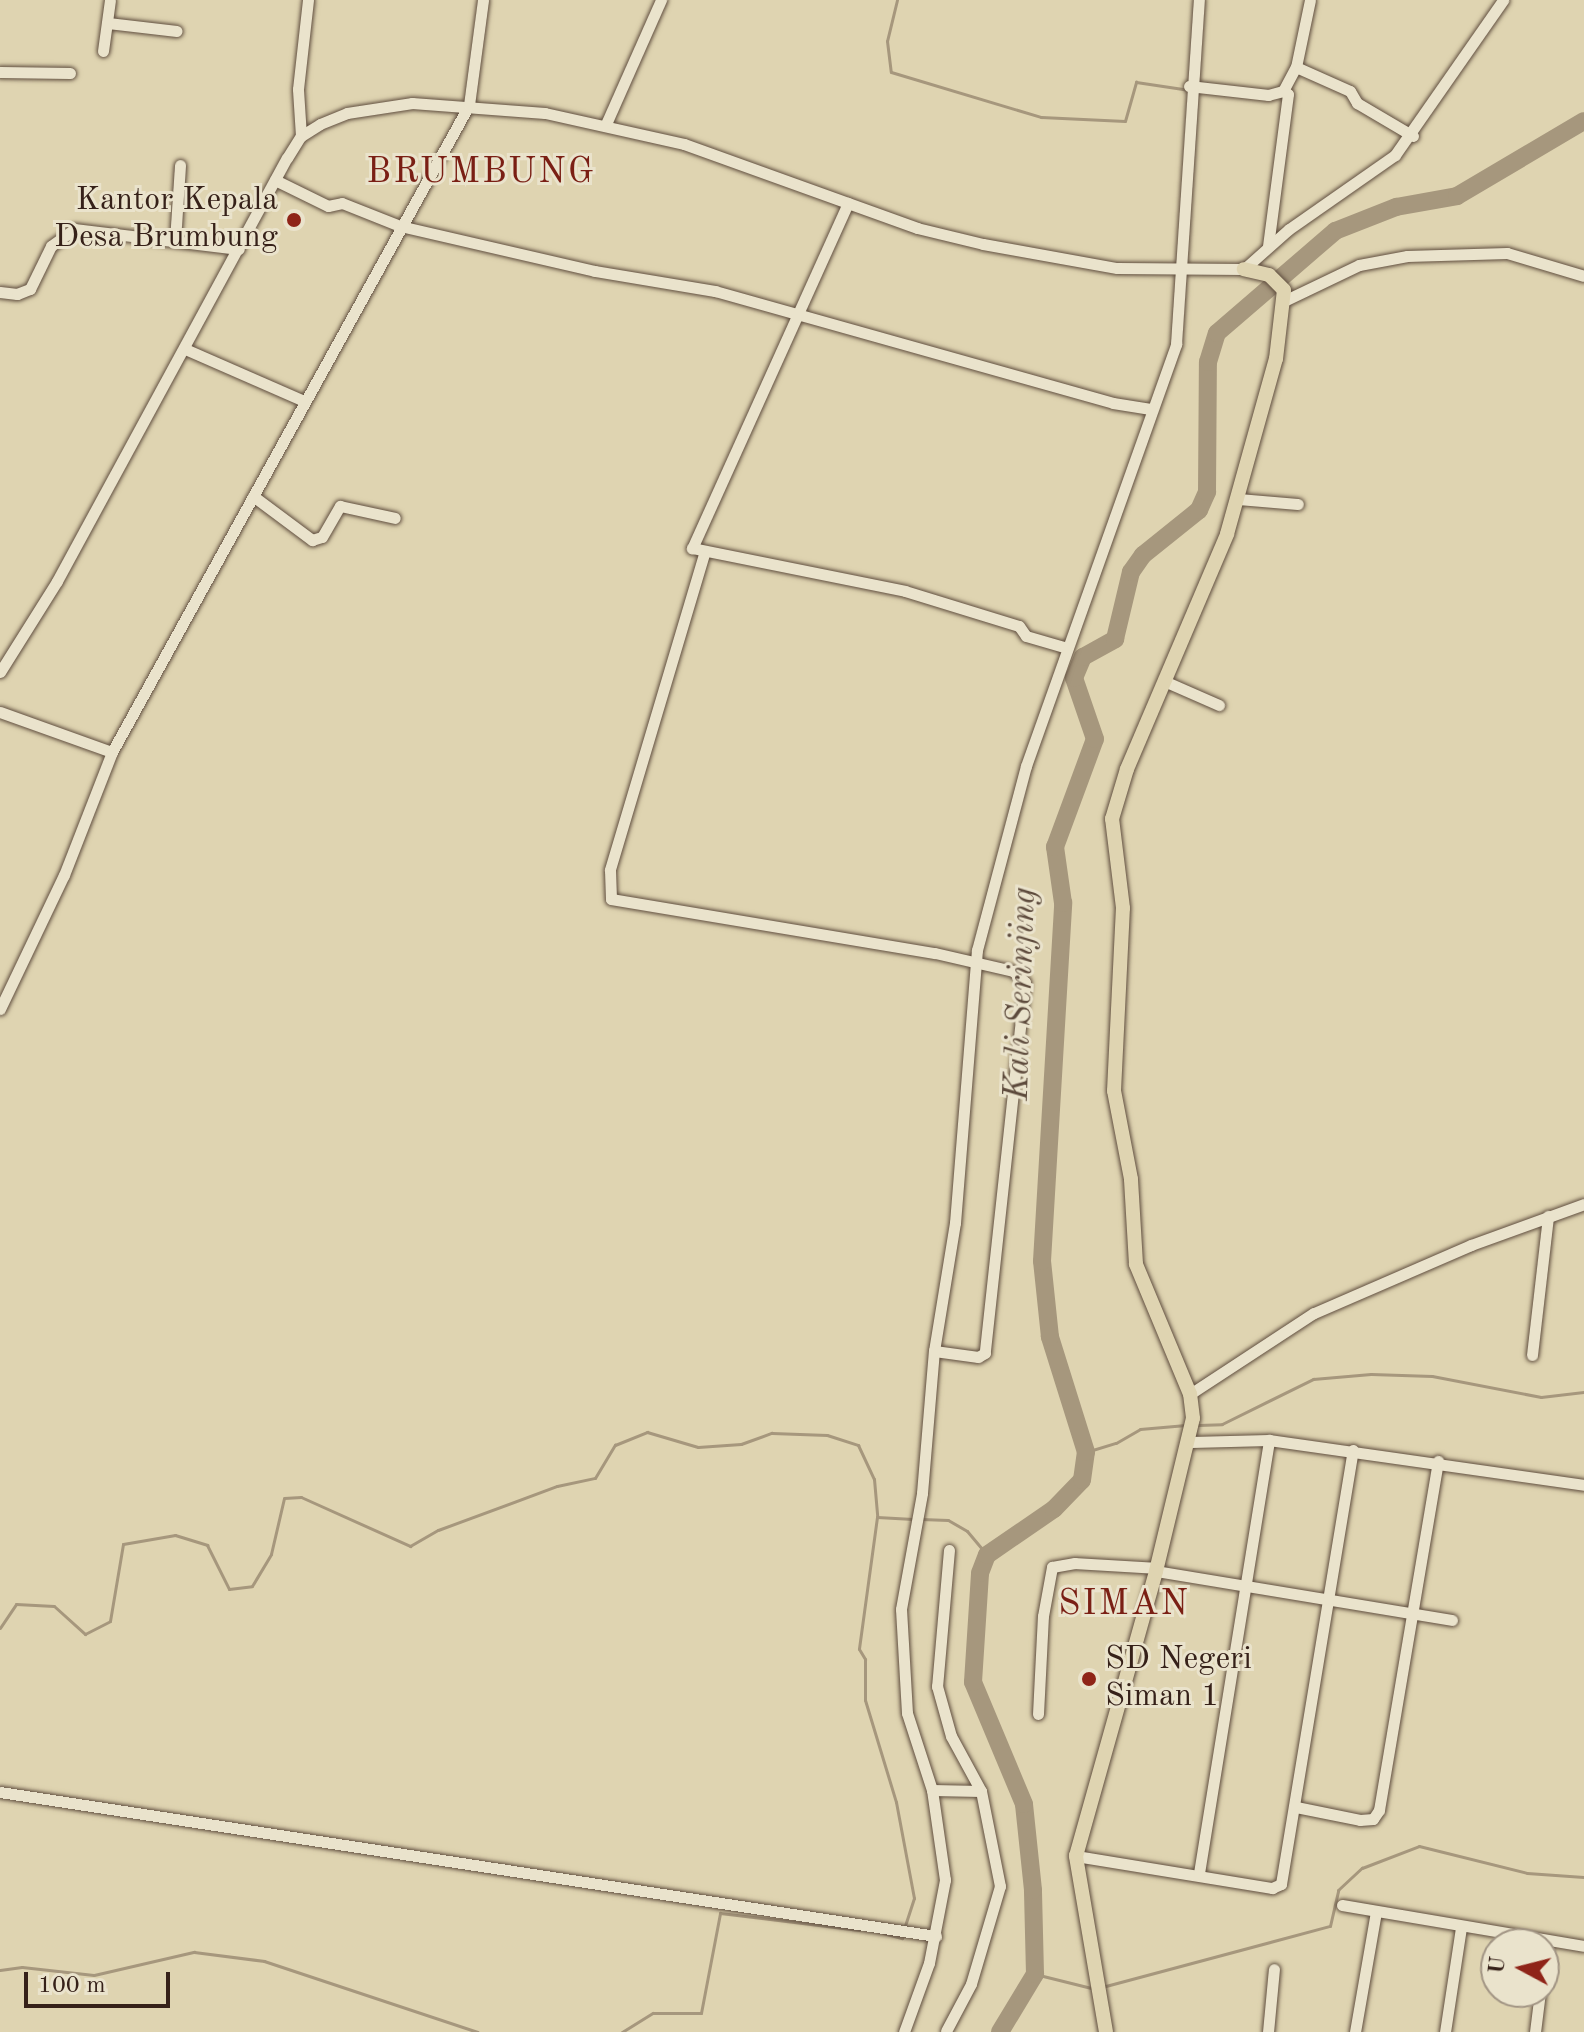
<!DOCTYPE html>
<html>
<head>
<meta charset="utf-8">
<style>
	body { margin:0 }
	#map { position:relative; width:1584px; height:2032px; overflow:hidden; background:#dfd4b1; font-family:"Old Standard TT",serif }
	div>[style] { position:absolute }
	[style*='--x'] { left:calc(var(--x)*1px); top:calc(var(--y)*1px); width:calc(var(--w)*1px); rotate:calc(var(--a)*1deg) }
	.stream>* { height:3px; margin:-1.5px; padding:0 1.5px; transform-origin:1.5px; border-radius:1.5px; background:#a6977d }
	.river>* { height:18px; margin:-9px; padding:0 9px; transform-origin:9px; border-radius:9px; background:#a6977d }
	.roads { filter:drop-shadow(0 0 2px #604e3f) drop-shadow(0 0 2px #604e3f) }
	.minor>* { height:11px; margin:-5.5px; padding:0 5.5px; transform-origin:5.5px; border-radius:5.5px; background:#eae3cc }
	.major>* { height:14px; margin:-7px; padding:0 7px; transform-origin:7px; border-radius:7px; background:#dfd4b1 }
	.dots>* { width:22px; height:22px; translate:-50% -50%; box-sizing:border-box; border:4px solid #eae3cc; border-radius:50% }
	span { translate:-50% -50%; white-space:nowrap; text-align:center; line-height:1.15; -webkit-text-stroke:6px #eae3cc; paint-order:stroke }
	.poi-label { font-size:32px; color:#362119 }
	.right { translate:-100% -50%; text-align:right }
	.left { translate:0 -50%; text-align:left }
	.water-label { font-size:34px; color:#5d4a3c; font-style:italic }
	.quarter-label { font-size:36px; color:#7a1f14; letter-spacing:2px }
	.north { position:absolute; left:1480px; top:1928px; width:80px; height:80px; box-sizing:border-box; background:#eae3cc; border:2px solid #a29584; border-radius:50%; rotate:277deg; font-size:22px; font-weight:700; line-height:32px; text-align:center; color:#362119 }
	.north::after { content:''; display:block; margin:auto; width:28px; height:36px; background:#8f2418; clip-path:polygon(50% 0,100% 100%,50% 72%,0 100%) }
	.scale { position:absolute; left:24px; top:1972px; width:146px; height:36px; box-sizing:border-box; border:4px solid #362119; border-top:0; padding-left:10px; font-size:24px; line-height:28px; white-space:nowrap; color:#362119; -webkit-text-stroke:6px #eae3cc; paint-order:stroke }
</style>
</head>
<body>
<div id="map">
	<div class="stream">
		<i style="--x:897;--y:0;--w:42;--a:103.7"></i>
		<i style="--x:887;--y:41;--w:31;--a:83"></i>
		<i style="--x:891;--y:72;--w:157;--a:16.7"></i>
		<i style="--x:1041;--y:117;--w:84;--a:2.7"></i>
		<i style="--x:1125;--y:121;--w:41;--a:-74.2"></i>
		<i style="--x:1136;--y:82;--w:54;--a:8.6"></i>
		<i style="--x:1198;--y:1425;--w:24;--a:-2"></i>
		<i style="--x:1222;--y:1424;--w:102;--a:-26.3"></i>
		<i style="--x:1313;--y:1379;--w:58;--a:-4.9"></i>
		<i style="--x:1371;--y:1374;--w:61;--a:1.9"></i>
		<i style="--x:1432;--y:1376;--w:111;--a:10.9"></i>
		<i style="--x:1541;--y:1397;--w:43;--a:-6.6"></i>
		<i style="--x:1086;--y:1452;--w:31;--a:-17"></i>
		<i style="--x:1116;--y:1443;--w:28;--a:-30"></i>
		<i style="--x:1140;--y:1429;--w:46;--a:-5"></i>
		<i style="--x:877;--y:1517;--w:133;--a:97.8"></i>
		<i style="--x:859;--y:1649;--w:12;--a:59"></i>
		<i style="--x:865;--y:1659;--w:41;--a:90"></i>
		<i style="--x:865;--y:1700;--w:107;--a:73.1"></i>
		<i style="--x:896;--y:1802;--w:98;--a:79.4"></i>
		<i style="--x:914;--y:1898;--w:29;--a:108"></i>
		<i style="--x:921;--y:1519;--w:27;--a:2"></i>
		<i style="--x:948;--y:1520;--w:22;--a:30"></i>
		<i style="--x:967;--y:1531;--w:31;--a:50"></i>
		<i style="--x:0;--y:1628;--w:29;--a:-56"></i>
		<i style="--x:16;--y:1604;--w:38;--a:3"></i>
		<i style="--x:54;--y:1606;--w:42;--a:42.1"></i>
		<i style="--x:85;--y:1634;--w:28;--a:-27"></i>
		<i style="--x:110;--y:1621;--w:78;--a:-80.4"></i>
		<i style="--x:123;--y:1544;--w:53;--a:-9.8"></i>
		<i style="--x:175;--y:1535;--w:34;--a:17"></i>
		<i style="--x:207;--y:1545;--w:49;--a:63.4"></i>
		<i style="--x:229;--y:1589;--w:23;--a:-7"></i>
		<i style="--x:252;--y:1586;--w:37;--a:-59"></i>
		<i style="--x:271;--y:1554;--w:57;--a:-76.9"></i>
		<i style="--x:284;--y:1498;--w:17;--a:-3"></i>
		<i style="--x:301;--y:1497;--w:120;--a:24.2"></i>
		<i style="--x:410;--y:1546;--w:32;--a:-30"></i>
		<i style="--x:438;--y:1530;--w:127;--a:-20.3"></i>
		<i style="--x:557;--y:1486;--w:39;--a:-12"></i>
		<i style="--x:595;--y:1478;--w:39;--a:-59"></i>
		<i style="--x:615;--y:1445;--w:35;--a:-22"></i>
		<i style="--x:647;--y:1432;--w:53;--a:16.4"></i>
		<i style="--x:698;--y:1447;--w:43;--a:-4"></i>
		<i style="--x:741;--y:1444;--w:33;--a:-20"></i>
		<i style="--x:772;--y:1433;--w:55;--a:2.1"></i>
		<i style="--x:827;--y:1435;--w:33;--a:18"></i>
		<i style="--x:858;--y:1445;--w:38;--a:65"></i>
		<i style="--x:874;--y:1479;--w:38;--a:85"></i>
		<i style="--x:877;--y:1517;--w:36;--a:3"></i>
		<i style="--x:883;--y:1933;--w:20;--a:15"></i>
		<i style="--x:902;--y:1938;--w:5;--a:-79"></i>
		<i style="--x:0;--y:1970;--w:22;--a:-8"></i>
		<i style="--x:22;--y:1967;--w:72;--a:6.3"></i>
		<i style="--x:94;--y:1975;--w:103;--a:-13"></i>
		<i style="--x:194;--y:1952;--w:71;--a:7.3"></i>
		<i style="--x:264;--y:1961;--w:225;--a:18.4"></i>
		<i style="--x:1035;--y:1974;--w:62;--a:14"></i>
		<i style="--x:1102;--y:1987;--w:236;--a:-15"></i>
		<i style="--x:1330;--y:1926;--w:37;--a:-77"></i>
		<i style="--x:1338;--y:1890;--w:33;--a:-43"></i>
		<i style="--x:1362;--y:1868;--w:61;--a:-21.1"></i>
		<i style="--x:1419;--y:1846;--w:111;--a:14"></i>
		<i style="--x:1527;--y:1873;--w:57;--a:4"></i>
		<i style="--x:622;--y:2032;--w:36;--a:-32"></i>
		<i style="--x:653;--y:2013;--w:48;--a:0"></i>
		<i style="--x:701;--y:2013;--w:102;--a:-79.2"></i>
		<i style="--x:720;--y:1913;--w:140;--a:7"></i>
	</div>
	<div class="river">
		<i style="--x:1000;--y:2032;--w:68;--a:-58.9"></i>
		<i style="--x:1035;--y:1974;--w:84;--a:-91.4"></i>
		<i style="--x:1033;--y:1890;--w:86;--a:-96"></i>
		<i style="--x:1024;--y:1804;--w:132;--a:-112.7"></i>
		<i style="--x:973;--y:1682;--w:109;--a:-86.3"></i>
		<i style="--x:980;--y:1573;--w:19;--a:-69"></i>
		<i style="--x:987;--y:1555;--w:81;--a:-34.5"></i>
		<i style="--x:1054;--y:1509;--w:40;--a:-46"></i>
		<i style="--x:1082;--y:1480;--w:28;--a:-82"></i>
		<i style="--x:1086;--y:1452;--w:121;--a:-107.4"></i>
		<i style="--x:1050;--y:1337;--w:76;--a:-96"></i>
		<i style="--x:1042;--y:1261;--w:359;--a:-86.6"></i>
		<i style="--x:1063;--y:903;--w:57;--a:-98.1"></i>
		<i style="--x:1055;--y:847;--w:115;--a:-69.7"></i>
		<i style="--x:1095;--y:739;--w:65;--a:-109"></i>
		<i style="--x:1074;--y:678;--w:23;--a:-67"></i>
		<i style="--x:1083;--y:657;--w:37;--a:-29"></i>
		<i style="--x:1115;--y:639;--w:69;--a:-76.6"></i>
		<i style="--x:1131;--y:572;--w:21;--a:-55"></i>
		<i style="--x:1143;--y:555;--w:72;--a:-38.8"></i>
		<i style="--x:1199;--y:510;--w:20;--a:-66"></i>
		<i style="--x:1207;--y:492;--w:130;--a:-89.6"></i>
		<i style="--x:1208;--y:362;--w:30;--a:-73"></i>
		<i style="--x:1217;--y:333;--w:156;--a:-40.8"></i>
		<i style="--x:1335;--y:231;--w:66;--a:-21.5"></i>
		<i style="--x:1396;--y:207;--w:62;--a:-10.2"></i>
		<i style="--x:1457;--y:196;--w:147;--a:-30.6"></i>
	</div>
	<div class="roads">
		<div class="minor">
			<i style="--x:108;--y:23;--w:69;--a:6.6"></i>
			<i style="--x:103;--y:51;--w:51;--a:-82.2"></i>
			<i style="--x:1296;--y:67;--w:59;--a:24"></i>
			<i style="--x:1350;--y:91;--w:14;--a:60"></i>
			<i style="--x:1357;--y:103;--w:65;--a:30.5"></i>
			<i style="--x:0;--y:72;--w:70;--a:0.8"></i>
			<i style="--x:1189;--y:86;--w:80;--a:6.5"></i>
			<i style="--x:1268;--y:95;--w:16;--a:-15"></i>
			<i style="--x:606;--y:124;--w:136;--a:-66.1"></i>
			<i style="--x:301;--y:136;--w:47;--a:-93.7"></i>
			<i style="--x:298;--y:89;--w:90;--a:-83.6"></i>
			<i style="--x:275;--y:180;--w:59;--a:26.1"></i>
			<i style="--x:328;--y:206;--w:14;--a:-12"></i>
			<i style="--x:342;--y:203;--w:62;--a:21.6"></i>
			<i style="--x:400;--y:226;--w:200;--a:13"></i>
			<i style="--x:595;--y:271;--w:122;--a:9.5"></i>
			<i style="--x:715;--y:291;--w:413;--a:15.7"></i>
			<i style="--x:1113;--y:403;--w:38;--a:9"></i>
			<i style="--x:848;--y:203;--w:379;--a:114.3"></i>
			<i style="--x:692;--y:548;--w:217;--a:11.4"></i>
			<i style="--x:905;--y:591;--w:119;--a:17.1"></i>
			<i style="--x:1019;--y:626;--w:12;--a:55"></i>
			<i style="--x:1026;--y:636;--w:43;--a:16.3"></i>
			<i style="--x:175;--y:241;--w:76;--a:-86.2"></i>
			<i style="--x:1268;--y:246;--w:153;--a:-82.5"></i>
			<i style="--x:1288;--y:94;--w:6;--a:-149"></i>
			<i style="--x:1283;--y:91;--w:27;--a:-62"></i>
			<i style="--x:1296;--y:67;--w:68;--a:-78.2"></i>
			<i style="--x:0;--y:292;--w:17;--a:7"></i>
			<i style="--x:17;--y:294;--w:14;--a:-21"></i>
			<i style="--x:30;--y:289;--w:48;--a:-64"></i>
			<i style="--x:51;--y:246;--w:29;--a:-36"></i>
			<i style="--x:74;--y:229;--w:166;--a:6.9"></i>
			<i style="--x:1286;--y:300;--w:81;--a:-25.6"></i>
			<i style="--x:1359;--y:265;--w:49;--a:-10.6"></i>
			<i style="--x:1407;--y:256;--w:100;--a:-1.7"></i>
			<i style="--x:1507;--y:253;--w:80;--a:16.6"></i>
			<i style="--x:185;--y:349;--w:130;--a:23.6"></i>
			<i style="--x:253;--y:496;--w:74;--a:36.7"></i>
			<i style="--x:312;--y:540;--w:10;--a:-17"></i>
			<i style="--x:322;--y:537;--w:36;--a:-60"></i>
			<i style="--x:340;--y:506;--w:56;--a:12.3"></i>
			<i style="--x:1238;--y:499;--w:60;--a:4.8"></i>
			<i style="--x:704;--y:554;--w:330;--a:106.6"></i>
			<i style="--x:610;--y:870;--w:29;--a:88"></i>
			<i style="--x:611;--y:899;--w:328;--a:9.5"></i>
			<i style="--x:935;--y:953;--w:80;--a:13"></i>
			<i style="--x:1013;--y:971;--w:16;--a:43"></i>
			<i style="--x:1025;--y:982;--w:373;--a:96.2"></i>
			<i style="--x:985;--y:1353;--w:8;--a:150"></i>
			<i style="--x:978;--y:1357;--w:44;--a:-172.2"></i>
			<i style="--x:0;--y:672;--w:107;--a:-57.9"></i>
			<i style="--x:57;--y:581;--w:481;--a:-61.5"></i>
			<i style="--x:287;--y:158;--w:26;--a:-58"></i>
			<i style="--x:301;--y:136;--w:22;--a:-32"></i>
			<i style="--x:320;--y:124;--w:29;--a:-22"></i>
			<i style="--x:347;--y:113;--w:66;--a:-8.7"></i>
			<i style="--x:412;--y:103;--w:133;--a:4.3"></i>
			<i style="--x:545;--y:113;--w:142;--a:12.6"></i>
			<i style="--x:684;--y:144;--w:248;--a:19.8"></i>
			<i style="--x:917;--y:228;--w:68;--a:13.6"></i>
			<i style="--x:983;--y:244;--w:136;--a:10.2"></i>
			<i style="--x:1117;--y:268;--w:127;--a:0.5"></i>
			<i style="--x:1244;--y:269;--w:60;--a:-41.6"></i>
			<i style="--x:1289;--y:229;--w:129;--a:-34.9"></i>
			<i style="--x:1395;--y:155;--w:189;--a:-55.1"></i>
			<i style="--x:1164;--y:681;--w:60;--a:23.6"></i>
			<i style="--x:0;--y:712;--w:119;--a:19.7"></i>
			<i style="--x:0;--y:1009;--w:148;--a:-64.5"></i>
			<i style="--x:64;--y:875;--w:132;--a:-68.7"></i>
			<i style="--x:112;--y:752;--w:739;--a:-61.11"></i>
			<i style="--x:469;--y:105;--w:106;--a:-82.4"></i>
			<i style="--x:1532;--y:1355;--w:140;--a:-83.4"></i>
			<i style="--x:1190;--y:1394;--w:148;--a:-33.2"></i>
			<i style="--x:1314;--y:1313;--w:171;--a:-23.4"></i>
			<i style="--x:1471;--y:1245;--w:120;--a:-19.9"></i>
			<i style="--x:1191;--y:1442;--w:78;--a:-1.5"></i>
			<i style="--x:1269;--y:1440;--w:318;--a:8.1"></i>
			<i style="--x:949;--y:1550;--w:137;--a:95"></i>
			<i style="--x:937;--y:1686;--w:52;--a:74.4"></i>
			<i style="--x:951;--y:1736;--w:63;--a:61.4"></i>
			<i style="--x:1156;--y:1571;--w:300;--a:9.4"></i>
			<i style="--x:1038;--y:1714;--w:98;--a:-87.1"></i>
			<i style="--x:1043;--y:1616;--w:50;--a:-79.6"></i>
			<i style="--x:1052;--y:1567;--w:23;--a:-10"></i>
			<i style="--x:1075;--y:1563;--w:82;--a:3.5"></i>
			<i style="--x:932;--y:1790;--w:49;--a:1.2"></i>
			<i style="--x:981;--y:1791;--w:97;--a:78.7"></i>
			<i style="--x:1000;--y:1886;--w:102;--a:106.5"></i>
			<i style="--x:971;--y:1984;--w:53;--a:118"></i>
			<i style="--x:0;--y:1792;--w:947;--a:8.75"></i>
			<i style="--x:1296;--y:1807;--w:65;--a:11.5"></i>
			<i style="--x:1360;--y:1820;--w:13;--a:-4"></i>
			<i style="--x:1373;--y:1819;--w:11;--a:-56"></i>
			<i style="--x:1379;--y:1810;--w:354;--a:-80.4"></i>
			<i style="--x:1076;--y:1856;--w:199;--a:9.3"></i>
			<i style="--x:1272;--y:1888;--w:10;--a:-24"></i>
			<i style="--x:1281;--y:1884;--w:440;--a:-80.6"></i>
			<i style="--x:1199;--y:1873;--w:439;--a:-80.8"></i>
			<i style="--x:1342;--y:1905;--w:245;--a:9.6"></i>
			<i style="--x:1544;--y:1966;--w:25;--a:-81"></i>
			<i style="--x:904;--y:2032;--w:73;--a:-70.1"></i>
			<i style="--x:929;--y:1963;--w:85;--a:-79.1"></i>
			<i style="--x:945;--y:1880;--w:91;--a:-98.2"></i>
			<i style="--x:932;--y:1790;--w:81;--a:-108"></i>
			<i style="--x:907;--y:1713;--w:104;--a:-93.3"></i>
			<i style="--x:901;--y:1609;--w:118;--a:-79.7"></i>
			<i style="--x:922;--y:1493;--w:143;--a:-85.2"></i>
			<i style="--x:934;--y:1351;--w:130;--a:-80.7"></i>
			<i style="--x:955;--y:1223;--w:274;--a:-85.4"></i>
			<i style="--x:977;--y:950;--w:190;--a:-75.1"></i>
			<i style="--x:1026;--y:766;--w:448;--a:-70.4"></i>
			<i style="--x:1176;--y:344;--w:345;--a:-86.2"></i>
			<i style="--x:1268;--y:2032;--w:63;--a:-84.6"></i>
			<i style="--x:1355;--y:2032;--w:122;--a:-80.1"></i>
			<i style="--x:1445;--y:2032;--w:106;--a:-81.3"></i>
			<i style="--x:1535;--y:2032;--w:40;--a:-82.9"></i>
		</div>
		<div class="major">
			<i style="--x:1106;--y:2032;--w:179;--a:-99.7"></i>
			<i style="--x:1076;--y:1856;--w:296;--a:-74.3"></i>
			<i style="--x:1156;--y:1571;--w:157;--a:-76.4"></i>
			<i style="--x:1193;--y:1418;--w:24;--a:-97"></i>
			<i style="--x:1190;--y:1394;--w:141;--a:-112.6"></i>
			<i style="--x:1136;--y:1264;--w:85;--a:-93.4"></i>
			<i style="--x:1131;--y:1179;--w:90;--a:-100.9"></i>
			<i style="--x:1114;--y:1091;--w:183;--a:-87.2"></i>
			<i style="--x:1123;--y:908;--w:90;--a:-97"></i>
			<i style="--x:1112;--y:819;--w:52;--a:-73.3"></i>
			<i style="--x:1127;--y:769;--w:255;--a:-66.9"></i>
			<i style="--x:1227;--y:534;--w:182;--a:-74.4"></i>
			<i style="--x:1276;--y:359;--w:69;--a:-83.4"></i>
			<i style="--x:1284;--y:290;--w:21;--a:-135"></i>
			<i style="--x:1269;--y:275;--w:26;--a:-167"></i>
		</div>
	</div>
	<div class="dots">
		<i style="left:294px;top:220px;background:#8f2418"></i>
		<i style="left:1089px;top:1679px;background:#8f2418"></i>
	</div>
	<div class="poi-label">
		<span class="right" style="left:278px;top:220px">Kantor Kepala<br>Desa Brumbung</span>
		<span class="left" style="left:1105px;top:1679px">SD Negeri<br>Siman 1</span>
	</div>
	<div class="water-label">
		<span style="left:1022px;top:994px;rotate:-88deg">Kali Serinjing</span>
	</div>
	<div class="quarter-label">
		<span style="left:481px;top:174px">BRUMBUNG</span>
		<span style="left:1124px;top:1606px">SIMAN</span>
	</div>
	<div class="north">U</div>
	<div class="scale">100 m</div>
</div>
</body>
</html>
